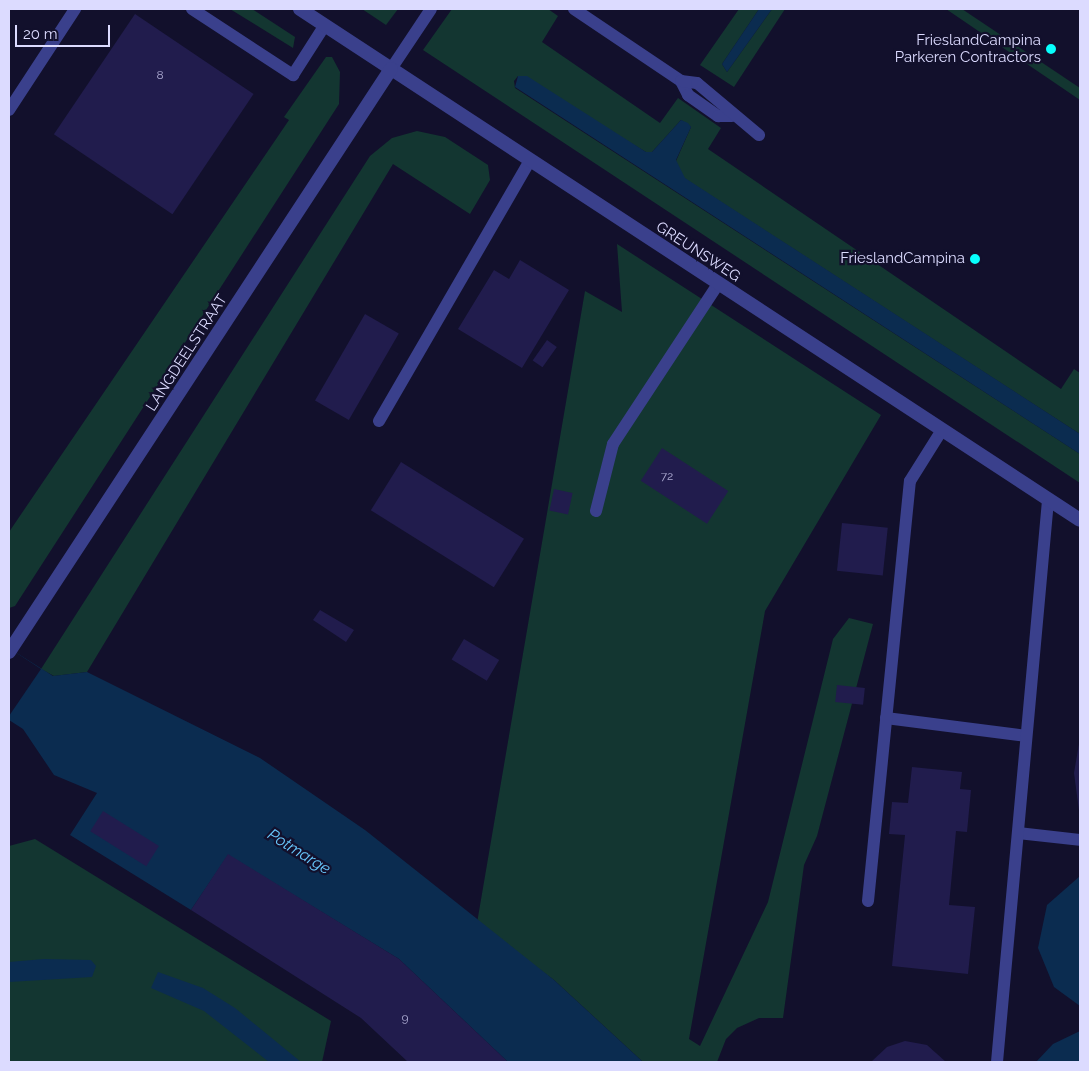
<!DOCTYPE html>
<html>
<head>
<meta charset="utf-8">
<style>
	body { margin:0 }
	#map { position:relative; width:1089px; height:1071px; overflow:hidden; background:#12102c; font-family:Raleway,sans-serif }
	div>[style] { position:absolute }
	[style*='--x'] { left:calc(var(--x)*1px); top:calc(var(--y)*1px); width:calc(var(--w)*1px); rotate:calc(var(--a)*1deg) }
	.green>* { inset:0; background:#133631 }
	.water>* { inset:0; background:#0b2c50 }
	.pier>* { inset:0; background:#12102c }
	.building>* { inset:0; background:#211c4d; transform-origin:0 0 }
	.service>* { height:12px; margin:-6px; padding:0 6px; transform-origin:6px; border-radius:6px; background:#3a408c }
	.minor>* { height:14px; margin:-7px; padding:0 7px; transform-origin:7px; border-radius:7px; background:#3a408c }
	.tertiary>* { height:14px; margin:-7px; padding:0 7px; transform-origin:7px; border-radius:7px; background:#3a408c }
	.dots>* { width:14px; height:14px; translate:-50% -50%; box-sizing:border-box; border:2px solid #12102c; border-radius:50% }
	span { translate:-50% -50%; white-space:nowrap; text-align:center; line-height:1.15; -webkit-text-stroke:4.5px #12102c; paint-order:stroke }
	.number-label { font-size:12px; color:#adabd2 }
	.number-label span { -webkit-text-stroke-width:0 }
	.poi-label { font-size:15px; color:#dcdbff }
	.right { translate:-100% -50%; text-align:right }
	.street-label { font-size:15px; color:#dcdbff }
	.water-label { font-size:16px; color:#69caff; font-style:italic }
	.frame { position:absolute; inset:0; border:10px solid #dcdbff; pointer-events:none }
	.scale { position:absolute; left:15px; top:25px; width:95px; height:22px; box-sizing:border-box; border:2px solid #dcdbff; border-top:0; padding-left:6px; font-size:15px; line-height:18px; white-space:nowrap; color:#dcdbff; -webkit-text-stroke:4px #12102c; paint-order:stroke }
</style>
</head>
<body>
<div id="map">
	<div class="green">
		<i style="clip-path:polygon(230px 9px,252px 9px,295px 37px,293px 48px)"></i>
		<i style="clip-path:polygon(362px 9px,398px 9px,386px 25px)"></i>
		<i style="clip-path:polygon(452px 9px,548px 9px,558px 16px,542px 42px,660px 123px,678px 98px,721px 128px,708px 149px,1061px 389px,1074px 369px,1080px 373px,1080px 434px,684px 178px,676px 161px,691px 127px,681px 120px,652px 152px,646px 152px,518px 76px,514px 81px,515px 88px,1080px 454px,1080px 483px,423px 50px)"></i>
		<i style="clip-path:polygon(739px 9px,759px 9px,722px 64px,727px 72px,772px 9px,785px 9px,734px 87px,700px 65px)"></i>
		<i style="clip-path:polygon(946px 9px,962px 9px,1080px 88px,1080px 100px)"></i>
		<i style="clip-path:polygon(326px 57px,332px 57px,340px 72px,339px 104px,15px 606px,9px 608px,9px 532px,289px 120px,284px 117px)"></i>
		<i style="clip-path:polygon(417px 131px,445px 137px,488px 165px,490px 180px,470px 214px,393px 164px,87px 672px,54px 676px,41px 669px,370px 156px,392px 138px)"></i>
		<i style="clip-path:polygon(617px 244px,881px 415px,765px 611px,689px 1039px,700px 1046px,768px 902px,833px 639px,849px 618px,873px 624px,817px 836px,804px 865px,783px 1018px,759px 1018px,737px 1028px,726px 1039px,717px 1062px,643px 1062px,554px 980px,477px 923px,585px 291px,622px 312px)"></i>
		<i style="clip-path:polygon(35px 839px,331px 1021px,322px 1062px,9px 1062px,9px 846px)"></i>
	</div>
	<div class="water">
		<i style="clip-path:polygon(759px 9px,772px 9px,727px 72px,722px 64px)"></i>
		<i style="clip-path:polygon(518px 76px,527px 76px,646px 152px,652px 152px,681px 120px,688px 123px,691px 127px,676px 160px,685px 178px,1080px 434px,1080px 454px,515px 87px)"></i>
		<i style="clip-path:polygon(9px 648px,53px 676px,87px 672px,260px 758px,365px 830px,554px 980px,643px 1062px,508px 1062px,399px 959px,228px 855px,191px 910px,70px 835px,97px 793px,54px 775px,23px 729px,9px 720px)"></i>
		<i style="clip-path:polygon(1080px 876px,1080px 1006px,1054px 987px,1038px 948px,1047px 905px)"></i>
		<i style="clip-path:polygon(44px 959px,91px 960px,96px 966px,92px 977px,9px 982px,9px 962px)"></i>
		<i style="clip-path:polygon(158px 972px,203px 988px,235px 1008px,301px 1062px,269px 1062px,204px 1011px,151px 988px)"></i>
		<i style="clip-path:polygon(1080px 1031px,1080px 1062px,1036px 1062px,1053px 1044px)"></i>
	</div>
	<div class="pier">
		<i style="clip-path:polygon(9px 648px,41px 669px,9px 716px)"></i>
	</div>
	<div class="building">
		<i style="left:135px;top:14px;width:143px;height:145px;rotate:34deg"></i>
		<i style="clip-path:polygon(520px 260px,569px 290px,522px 368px,458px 329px,494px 270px,509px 279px)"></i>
		<i style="left:365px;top:314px;width:39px;height:100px;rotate:30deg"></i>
		<i style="left:547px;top:340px;width:12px;height:25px;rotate:35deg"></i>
		<i style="left:662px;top:448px;width:79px;height:39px;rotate:33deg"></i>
		<i style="left:401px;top:462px;width:145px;height:57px;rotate:32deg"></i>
		<i style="left:554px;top:489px;width:19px;height:22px;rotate:12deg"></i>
		<i style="left:842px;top:523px;width:46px;height:48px;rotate:6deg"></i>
		<i style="clip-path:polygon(320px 610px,354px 630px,346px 642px,313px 620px)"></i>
		<i style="left:464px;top:639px;width:41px;height:24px;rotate:31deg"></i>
		<i style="left:837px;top:685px;width:28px;height:17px;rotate:6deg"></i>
		<i style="clip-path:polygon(1080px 738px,1080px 818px,1074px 773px)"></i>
		<i style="clip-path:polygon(912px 767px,962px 772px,960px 789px,971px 790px,967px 832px,956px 831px,949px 905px,975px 907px,968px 974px,892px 966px,905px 835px,889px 834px,892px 802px,908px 803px)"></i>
		<i style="left:103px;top:811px;width:66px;height:24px;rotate:32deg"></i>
		<i style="clip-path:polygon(228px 854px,399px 959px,508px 1062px,408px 1062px,361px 1018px,191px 910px)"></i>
		<i style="clip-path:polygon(905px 1041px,927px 1045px,946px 1062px,871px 1062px,887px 1047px)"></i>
	</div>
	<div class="service">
		<i style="--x:192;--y:9;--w:121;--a:33.2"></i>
		<i style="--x:293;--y:75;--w:59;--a:-57.4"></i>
		<i style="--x:574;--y:9;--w:129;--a:33.9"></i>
		<i style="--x:681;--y:81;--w:16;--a:63"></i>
		<i style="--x:688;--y:95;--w:37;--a:35"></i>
		<i style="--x:718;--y:116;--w:14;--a:0"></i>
		<i style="--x:391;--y:69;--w:72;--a:-56.3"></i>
		<i style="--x:681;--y:81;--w:16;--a:7"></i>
		<i style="--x:697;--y:83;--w:81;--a:40"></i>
		<i style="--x:9;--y:110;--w:121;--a:-56.8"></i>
		<i style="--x:379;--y:421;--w:301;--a:-59.9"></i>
		<i style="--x:596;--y:511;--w:69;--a:-75.8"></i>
		<i style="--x:613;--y:444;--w:191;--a:-56.7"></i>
		<i style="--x:886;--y:718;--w:141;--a:7.3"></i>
		<i style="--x:1018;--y:833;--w:62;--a:6.4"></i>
		<i style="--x:868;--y:901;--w:422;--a:-84.3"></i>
		<i style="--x:910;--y:481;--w:60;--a:-57.9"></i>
		<i style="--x:997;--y:1062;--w:564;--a:-84.81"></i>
	</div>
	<div class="minor">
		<i style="--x:300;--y:9;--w:932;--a:33.23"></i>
	</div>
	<div class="tertiary">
		<i style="--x:9;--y:652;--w:697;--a:-56.77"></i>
	</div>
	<div class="dots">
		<i style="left:1051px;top:49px;background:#07fffd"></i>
		<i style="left:975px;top:259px;background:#07fffd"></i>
	</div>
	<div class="number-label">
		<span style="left:160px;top:76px">8</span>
		<span style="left:667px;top:477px">72</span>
		<span style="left:405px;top:1019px">9</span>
	</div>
	<div class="poi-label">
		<span class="right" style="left:1041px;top:49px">FrieslandCampina<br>Parkeren Contractors</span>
		<span class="right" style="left:965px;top:259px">FrieslandCampina</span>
	</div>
	<div class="street-label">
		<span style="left:698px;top:252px;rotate:33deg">GREUNSWEG</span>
		<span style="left:187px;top:353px;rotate:-57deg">LANGDEELSTRAAT</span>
	</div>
	<div class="water-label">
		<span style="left:299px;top:852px;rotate:32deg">Potmarge</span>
	</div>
	<div class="frame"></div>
	<div class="scale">20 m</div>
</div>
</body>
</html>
